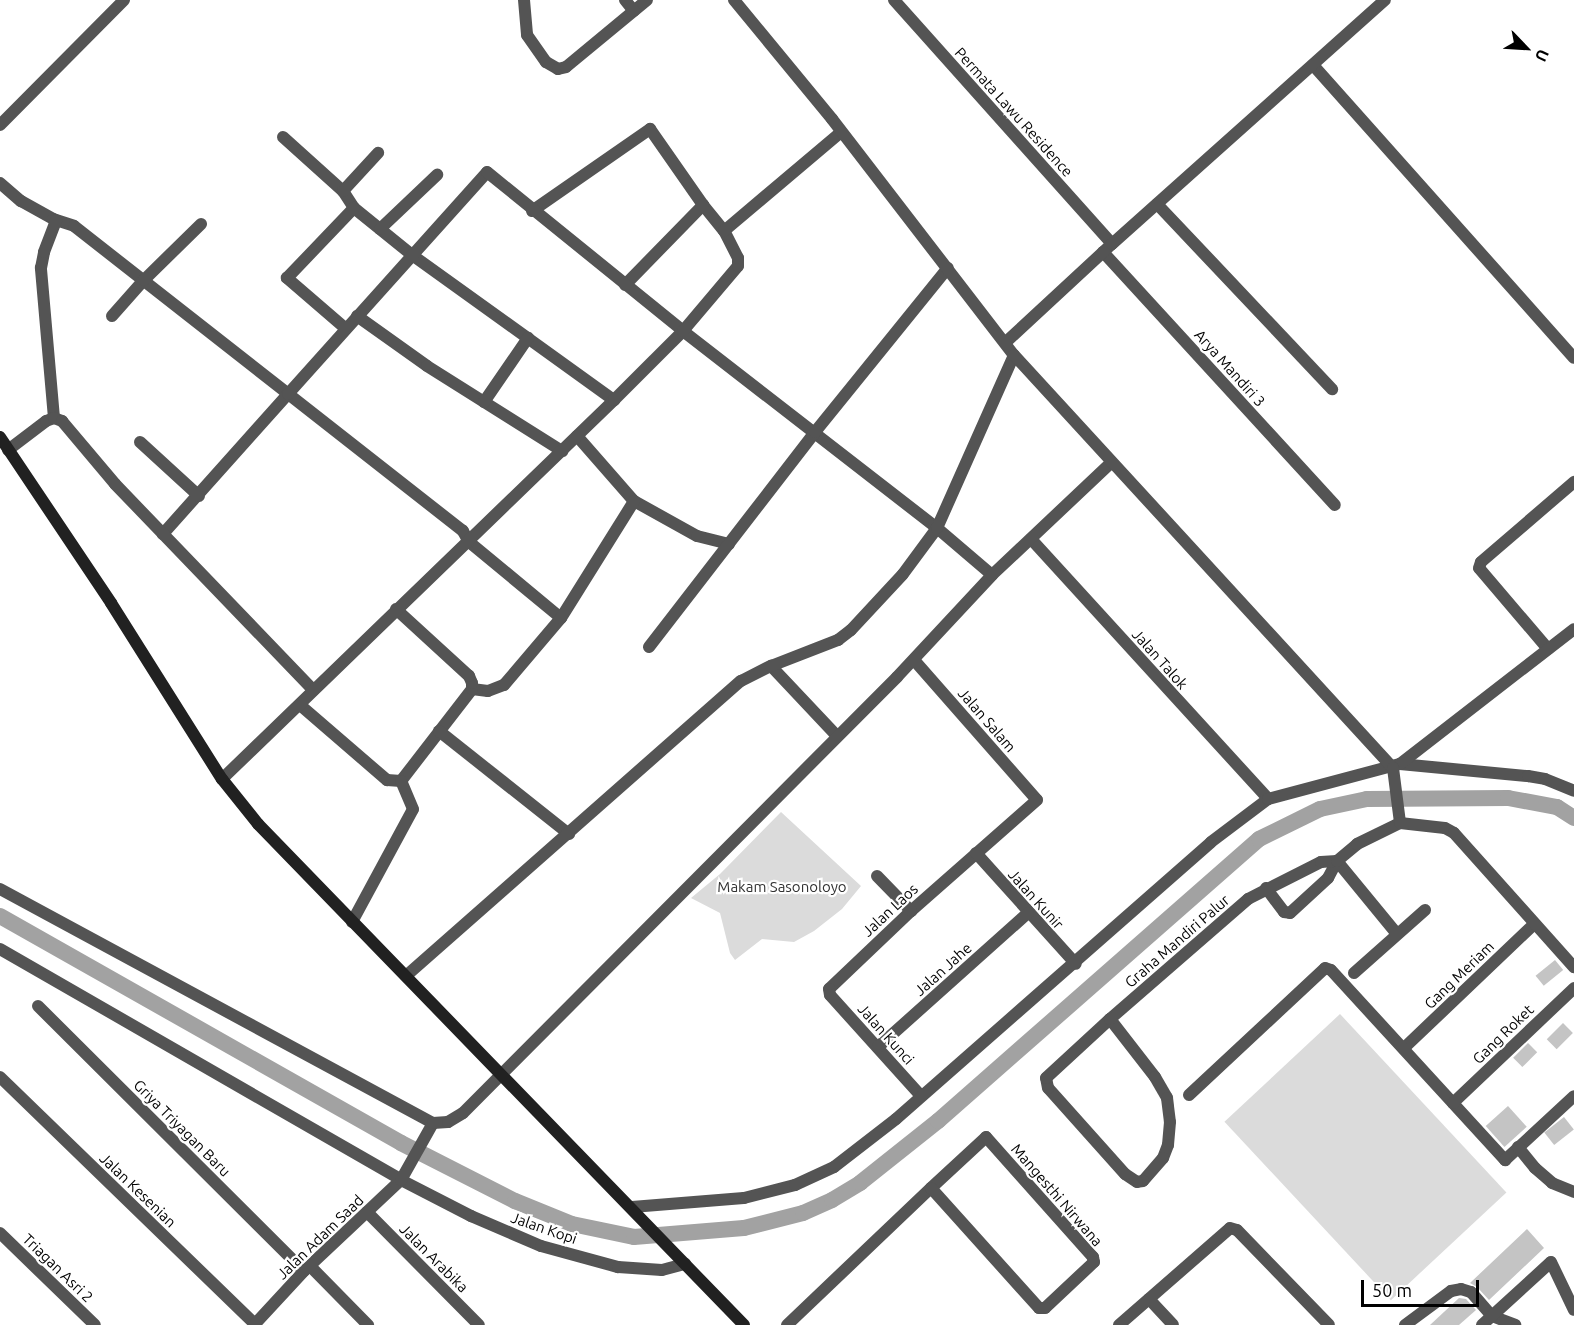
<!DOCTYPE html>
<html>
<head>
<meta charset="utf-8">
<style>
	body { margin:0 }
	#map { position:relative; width:1574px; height:1325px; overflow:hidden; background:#fff; font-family:Ubuntu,sans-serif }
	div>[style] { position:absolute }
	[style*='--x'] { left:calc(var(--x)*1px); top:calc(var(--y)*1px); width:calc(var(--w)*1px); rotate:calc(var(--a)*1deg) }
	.green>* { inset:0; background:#dbdbdb; transform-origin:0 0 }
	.canal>* { height:16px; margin:-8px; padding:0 8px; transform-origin:8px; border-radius:8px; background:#a2a2a2 }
	.building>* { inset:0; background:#c4c4c4; transform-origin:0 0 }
	.minor>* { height:12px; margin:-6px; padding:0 6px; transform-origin:6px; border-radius:6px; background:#545454 }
	.tertiary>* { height:12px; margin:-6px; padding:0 6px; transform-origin:6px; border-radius:6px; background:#545454 }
	.secondary>* { height:12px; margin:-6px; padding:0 6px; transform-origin:6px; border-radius:6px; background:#212121 }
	span { translate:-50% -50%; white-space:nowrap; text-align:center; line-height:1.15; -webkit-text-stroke:4.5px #fff; paint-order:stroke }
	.street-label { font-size:15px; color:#000 }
	.park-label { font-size:15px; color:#323232 }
	.north { position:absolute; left:1496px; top:18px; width:60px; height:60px; -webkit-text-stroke:4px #fff; paint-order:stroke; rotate:115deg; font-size:16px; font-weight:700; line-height:24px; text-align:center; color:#000 }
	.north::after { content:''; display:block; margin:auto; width:21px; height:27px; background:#000; clip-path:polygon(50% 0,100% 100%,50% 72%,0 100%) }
	.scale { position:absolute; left:1361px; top:1280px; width:118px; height:27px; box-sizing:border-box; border:3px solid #000; border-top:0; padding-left:8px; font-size:18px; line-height:21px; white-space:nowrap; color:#000; -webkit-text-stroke:4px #fff; paint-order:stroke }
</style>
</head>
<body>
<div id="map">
	<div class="green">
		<i style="clip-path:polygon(781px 812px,861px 886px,842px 909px,814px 931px,794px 942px,762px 939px,735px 960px,730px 953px,720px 913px,691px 898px,720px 874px)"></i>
		<i style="left:1340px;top:1014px;width:244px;height:158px;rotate:47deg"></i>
	</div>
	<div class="canal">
		<i style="--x:0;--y:916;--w:461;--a:29.5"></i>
		<i style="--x:401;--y:1143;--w:128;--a:27"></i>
		<i style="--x:515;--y:1201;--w:61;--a:22"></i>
		<i style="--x:572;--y:1224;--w:63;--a:11.8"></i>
		<i style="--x:634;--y:1237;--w:110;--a:-4.7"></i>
		<i style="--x:744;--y:1228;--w:61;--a:-14.3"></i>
		<i style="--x:803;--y:1213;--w:32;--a:-24"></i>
		<i style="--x:832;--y:1200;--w:33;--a:-31"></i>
		<i style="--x:860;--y:1183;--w:100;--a:-38.5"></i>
		<i style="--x:938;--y:1121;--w:427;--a:-41.3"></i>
		<i style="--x:1259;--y:839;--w:68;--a:-26.2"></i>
		<i style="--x:1320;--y:809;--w:48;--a:-12"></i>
		<i style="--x:1367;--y:799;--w:141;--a:-0.4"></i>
		<i style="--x:1508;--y:798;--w:50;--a:10.4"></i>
		<i style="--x:1557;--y:807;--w:20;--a:33"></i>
	</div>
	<div class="building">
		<i style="left:1555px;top:960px;width:13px;height:25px;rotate:51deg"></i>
		<i style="left:1563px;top:1023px;width:14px;height:23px;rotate:45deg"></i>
		<i style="left:1528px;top:1043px;width:13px;height:21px;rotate:45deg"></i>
		<i style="left:1508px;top:1106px;width:28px;height:30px;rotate:48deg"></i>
		<i style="left:1564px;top:1117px;width:16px;height:25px;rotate:52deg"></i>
		<i style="clip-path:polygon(1527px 1229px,1544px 1248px,1489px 1300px,1477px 1287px,1470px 1283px)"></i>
		<i style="clip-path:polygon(1459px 1298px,1466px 1299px,1476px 1310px,1459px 1325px,1430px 1325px)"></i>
	</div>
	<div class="minor">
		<i style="--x:524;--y:0;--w:35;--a:85"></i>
		<i style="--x:527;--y:35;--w:33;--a:55"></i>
		<i style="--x:546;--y:62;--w:14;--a:30"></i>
		<i style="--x:558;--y:69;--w:8;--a:-14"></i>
		<i style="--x:566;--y:67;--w:105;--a:-39.6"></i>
		<i style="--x:625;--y:0;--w:14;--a:51"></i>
		<i style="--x:894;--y:0;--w:327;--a:48.2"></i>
		<i style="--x:1313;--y:65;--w:392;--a:48.3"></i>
		<i style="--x:0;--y:125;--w:176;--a:-45.2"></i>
		<i style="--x:283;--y:137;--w:81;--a:42"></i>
		<i style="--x:343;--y:191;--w:20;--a:57"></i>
		<i style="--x:354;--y:208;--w:75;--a:39"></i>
		<i style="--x:412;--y:255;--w:249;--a:35.7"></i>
		<i style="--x:0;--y:183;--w:28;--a:41"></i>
		<i style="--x:21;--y:201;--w:37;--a:29"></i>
		<i style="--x:53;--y:219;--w:22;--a:18"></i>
		<i style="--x:74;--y:226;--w:272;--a:38.1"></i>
		<i style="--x:288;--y:394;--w:188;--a:131.8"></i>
		<i style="--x:343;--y:191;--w:52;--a:-47.4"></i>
		<i style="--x:1157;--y:204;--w:255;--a:46.6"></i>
		<i style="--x:532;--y:211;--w:144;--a:-34.8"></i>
		<i style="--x:650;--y:129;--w:93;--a:55.1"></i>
		<i style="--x:703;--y:205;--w:33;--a:51"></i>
		<i style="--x:380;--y:229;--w:79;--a:-43.5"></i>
		<i style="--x:1103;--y:252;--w:343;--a:47.5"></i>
		<i style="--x:625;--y:285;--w:112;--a:-45.7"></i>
		<i style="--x:112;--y:316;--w:48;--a:-48.4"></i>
		<i style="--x:144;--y:280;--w:80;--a:-44.5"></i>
		<i style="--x:357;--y:316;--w:86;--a:35.5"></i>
		<i style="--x:427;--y:366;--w:160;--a:32.2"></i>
		<i style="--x:345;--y:328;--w:77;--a:-139.2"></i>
		<i style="--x:287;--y:278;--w:97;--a:-46.3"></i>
		<i style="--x:1006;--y:342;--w:144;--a:-42.8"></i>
		<i style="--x:1112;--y:244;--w:366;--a:-41.8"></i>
		<i style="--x:484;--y:402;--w:78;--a:-55.5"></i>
		<i style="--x:54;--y:418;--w:151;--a:-95"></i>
		<i style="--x:41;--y:268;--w:16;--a:-79"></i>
		<i style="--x:44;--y:252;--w:34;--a:-69"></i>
		<i style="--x:577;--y:436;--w:86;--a:48.8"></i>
		<i style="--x:634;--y:501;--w:72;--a:29.1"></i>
		<i style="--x:697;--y:536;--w:33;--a:14"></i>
		<i style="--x:140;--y:442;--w:80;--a:42.5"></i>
		<i style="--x:8;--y:450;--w:48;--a:-37.3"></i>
		<i style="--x:46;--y:421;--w:9;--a:-21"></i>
		<i style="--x:54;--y:418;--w:9;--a:21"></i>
		<i style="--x:62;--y:421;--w:82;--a:49.9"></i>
		<i style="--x:115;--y:484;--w:286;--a:46.1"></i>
		<i style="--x:1031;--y:539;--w:352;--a:47.6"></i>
		<i style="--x:561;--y:618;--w:119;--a:-140.4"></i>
		<i style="--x:469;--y:542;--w:13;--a:-119"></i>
		<i style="--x:463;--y:531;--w:222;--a:-141.9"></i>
		<i style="--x:288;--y:394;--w:298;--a:-48.1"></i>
		<i style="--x:487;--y:172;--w:252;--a:39"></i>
		<i style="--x:683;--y:331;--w:321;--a:37.8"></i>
		<i style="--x:937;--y:528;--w:72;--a:40.5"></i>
		<i style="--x:649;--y:647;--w:272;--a:-52.3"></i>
		<i style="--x:815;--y:432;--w:211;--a:-51"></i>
		<i style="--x:1548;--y:649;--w:106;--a:-130.4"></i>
		<i style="--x:1479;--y:568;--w:6;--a:-72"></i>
		<i style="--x:1481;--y:562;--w:123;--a:-40.7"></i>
		<i style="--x:914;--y:660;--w:186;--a:48.7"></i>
		<i style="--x:1037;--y:800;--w:168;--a:138.6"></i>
		<i style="--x:911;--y:911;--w:113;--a:136.4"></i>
		<i style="--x:829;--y:989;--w:6;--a:81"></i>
		<i style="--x:830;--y:995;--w:136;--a:48"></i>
		<i style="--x:771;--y:666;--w:96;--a:46.7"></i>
		<i style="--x:472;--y:689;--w:16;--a:7"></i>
		<i style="--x:488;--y:691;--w:17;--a:-21"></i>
		<i style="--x:504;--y:685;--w:88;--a:-49.6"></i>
		<i style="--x:561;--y:618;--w:138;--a:-58"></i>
		<i style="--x:300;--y:705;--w:115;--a:40.8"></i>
		<i style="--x:387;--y:780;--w:14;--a:4"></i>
		<i style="--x:401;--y:781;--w:116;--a:-52.3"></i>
		<i style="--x:472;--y:689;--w:6;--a:-90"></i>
		<i style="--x:472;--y:683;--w:8;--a:-113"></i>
		<i style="--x:469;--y:676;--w:99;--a:-137.5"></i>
		<i style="--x:439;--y:731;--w:166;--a:38.4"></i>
		<i style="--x:1400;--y:764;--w:129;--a:5.4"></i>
		<i style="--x:1528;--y:776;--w:17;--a:10"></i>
		<i style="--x:1545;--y:779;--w:31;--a:22"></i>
		<i style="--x:222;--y:779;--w:545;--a:-44.03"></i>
		<i style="--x:614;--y:400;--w:98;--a:-45"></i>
		<i style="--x:683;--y:331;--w:85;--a:-49.8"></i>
		<i style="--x:738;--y:266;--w:8;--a:-90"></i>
		<i style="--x:738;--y:258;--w:30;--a:-117"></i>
		<i style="--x:724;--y:231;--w:153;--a:-40.2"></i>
		<i style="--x:976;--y:853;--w:149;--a:48"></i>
		<i style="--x:877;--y:876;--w:49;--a:45.8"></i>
		<i style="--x:1266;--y:888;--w:30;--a:53"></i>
		<i style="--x:1284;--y:912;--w:6;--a:9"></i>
		<i style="--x:1290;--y:913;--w:52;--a:-42.6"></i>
		<i style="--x:1328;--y:878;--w:19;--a:-62"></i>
		<i style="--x:1337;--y:861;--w:94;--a:50.6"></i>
		<i style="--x:0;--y:889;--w:492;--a:28.4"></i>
		<i style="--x:352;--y:922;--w:128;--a:-61.6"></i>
		<i style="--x:413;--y:809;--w:30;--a:-113"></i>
		<i style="--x:0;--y:949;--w:463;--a:29.9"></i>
		<i style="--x:401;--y:1180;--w:79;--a:27.2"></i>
		<i style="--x:471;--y:1216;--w:76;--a:23.2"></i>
		<i style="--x:541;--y:1246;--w:80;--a:15.3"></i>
		<i style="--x:618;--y:1267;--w:44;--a:3.9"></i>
		<i style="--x:662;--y:1270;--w:24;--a:-15"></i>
		<i style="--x:1354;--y:973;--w:95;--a:-41.6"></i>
		<i style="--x:407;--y:975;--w:445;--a:-41.4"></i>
		<i style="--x:741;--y:681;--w:34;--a:-27"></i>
		<i style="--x:771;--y:666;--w:72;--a:-21.2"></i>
		<i style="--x:838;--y:640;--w:16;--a:-38"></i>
		<i style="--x:851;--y:630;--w:76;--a:-47.1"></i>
		<i style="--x:903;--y:574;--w:57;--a:-53.5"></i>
		<i style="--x:937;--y:528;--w:189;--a:-66"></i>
		<i style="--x:38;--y:1006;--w:375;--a:44.9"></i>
		<i style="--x:1110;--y:1019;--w:73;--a:52.2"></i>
		<i style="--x:1155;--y:1077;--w:24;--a:60"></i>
		<i style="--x:1167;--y:1098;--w:24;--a:83"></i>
		<i style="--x:1170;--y:1122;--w:23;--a:95"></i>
		<i style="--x:1168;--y:1145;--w:14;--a:111"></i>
		<i style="--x:1163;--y:1158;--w:30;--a:131"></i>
		<i style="--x:1143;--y:1181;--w:6;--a:171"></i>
		<i style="--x:1137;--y:1182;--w:14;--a:-146"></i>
		<i style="--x:1125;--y:1174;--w:115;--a:-131.8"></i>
		<i style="--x:1048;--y:1088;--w:10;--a:-101"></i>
		<i style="--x:1046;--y:1078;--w:87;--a:-42.7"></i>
		<i style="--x:1110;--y:1019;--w:183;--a:-41"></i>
		<i style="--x:1248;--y:899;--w:82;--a:-26.9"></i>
		<i style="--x:1321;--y:862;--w:16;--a:-4"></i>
		<i style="--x:1337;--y:861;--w:26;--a:-40"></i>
		<i style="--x:1357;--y:844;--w:48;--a:-26"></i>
		<i style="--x:878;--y:1047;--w:201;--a:-41.8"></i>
		<i style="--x:1404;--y:1048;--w:180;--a:-43.6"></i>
		<i style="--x:0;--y:1077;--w:356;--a:44.1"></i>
		<i style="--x:1189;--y:1095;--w:186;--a:-43"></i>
		<i style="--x:1325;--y:968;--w:6;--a:18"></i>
		<i style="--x:1331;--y:970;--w:258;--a:47.5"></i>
		<i style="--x:1505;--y:1160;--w:94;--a:-42.8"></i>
		<i style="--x:1453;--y:1103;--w:167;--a:-43.5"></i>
		<i style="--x:1518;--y:1147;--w:27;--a:51"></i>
		<i style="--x:1535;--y:1168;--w:23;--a:41"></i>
		<i style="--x:1552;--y:1183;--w:24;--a:22"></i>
		<i style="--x:632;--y:1207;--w:112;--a:-4.6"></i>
		<i style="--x:744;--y:1198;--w:53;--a:-14.3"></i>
		<i style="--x:795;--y:1185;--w:43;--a:-24.8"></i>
		<i style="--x:834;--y:1167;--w:78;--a:-37.7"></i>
		<i style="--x:896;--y:1119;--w:419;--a:-41.3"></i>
		<i style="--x:1211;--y:842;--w:71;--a:-37"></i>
		<i style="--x:1268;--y:799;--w:137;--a:-14.9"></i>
		<i style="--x:1400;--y:764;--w:220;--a:-37.8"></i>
		<i style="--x:367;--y:1212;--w:159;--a:45.3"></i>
		<i style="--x:0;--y:1233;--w:132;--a:44.1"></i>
		<i style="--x:310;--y:1266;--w:83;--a:45.5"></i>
		<i style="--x:1149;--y:1299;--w:35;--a:47"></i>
		<i style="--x:254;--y:1325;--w:74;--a:-47.2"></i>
		<i style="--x:304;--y:1271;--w:133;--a:-43.2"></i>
		<i style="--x:401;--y:1180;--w:65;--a:-60.7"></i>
		<i style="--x:433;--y:1123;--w:15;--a:-4"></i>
		<i style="--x:448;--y:1122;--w:17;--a:-31"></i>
		<i style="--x:463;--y:1113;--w:615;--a:-45.13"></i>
		<i style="--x:897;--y:677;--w:139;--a:-47"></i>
		<i style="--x:992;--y:575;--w:163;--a:-43.3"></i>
		<i style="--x:787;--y:1325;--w:199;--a:-43.6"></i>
		<i style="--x:931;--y:1188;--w:75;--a:-42.8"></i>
		<i style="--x:986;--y:1137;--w:161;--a:48.3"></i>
		<i style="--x:1093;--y:1257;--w:5;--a:79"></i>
		<i style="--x:1094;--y:1262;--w:67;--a:136.8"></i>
		<i style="--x:1045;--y:1308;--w:6;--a:180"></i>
		<i style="--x:1039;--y:1308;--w:161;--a:-132"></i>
		<i style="--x:1119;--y:1325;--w:147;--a:-41.1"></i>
		<i style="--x:1230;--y:1228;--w:7;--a:16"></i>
		<i style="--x:1237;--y:1230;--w:132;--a:45.9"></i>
		<i style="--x:1405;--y:1325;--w:57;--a:-36.5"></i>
		<i style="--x:1451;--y:1291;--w:10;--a:-11"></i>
		<i style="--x:1461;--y:1289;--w:10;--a:17"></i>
		<i style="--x:1471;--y:1292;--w:32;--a:49"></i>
		<i style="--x:1492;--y:1316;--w:25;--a:21"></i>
		<i style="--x:1482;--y:1325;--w:93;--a:-42.4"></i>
		<i style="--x:1551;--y:1262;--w:53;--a:64.4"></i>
	</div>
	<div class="tertiary">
		<i style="--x:734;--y:0;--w:154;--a:50.5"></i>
		<i style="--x:832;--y:119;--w:298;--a:52.4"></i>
		<i style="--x:1014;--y:355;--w:561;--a:47.46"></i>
		<i style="--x:1393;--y:768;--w:55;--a:82.7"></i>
		<i style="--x:1400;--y:823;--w:45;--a:6.3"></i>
		<i style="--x:1445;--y:828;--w:10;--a:29"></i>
		<i style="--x:1454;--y:833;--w:180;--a:48.2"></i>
	</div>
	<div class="secondary">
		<i style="--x:0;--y:437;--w:200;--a:56.2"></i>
		<i style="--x:111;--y:603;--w:208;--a:57.8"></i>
		<i style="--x:222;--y:779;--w:58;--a:51.3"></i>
		<i style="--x:258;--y:824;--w:698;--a:45.87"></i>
	</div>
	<div class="street-label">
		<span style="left:1014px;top:112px;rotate:48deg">Permata Lawu Residence</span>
		<span style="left:1230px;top:368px;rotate:48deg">Arya Mandiri 3</span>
		<span style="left:1160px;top:659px;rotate:48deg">Jalan Talok</span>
		<span style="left:987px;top:720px;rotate:49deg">Jalan Salam</span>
		<span style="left:1036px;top:899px;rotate:48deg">Jalan Kunir</span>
		<span style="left:890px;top:910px;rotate:-43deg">Jalan Laos</span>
		<span style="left:1177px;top:941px;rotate:-41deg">Graha Mandiri Palur</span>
		<span style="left:943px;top:969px;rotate:-42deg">Jalan Jahe</span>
		<span style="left:1459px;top:975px;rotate:-44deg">Gang Meriam</span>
		<span style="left:886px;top:1034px;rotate:48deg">Jalan Kunci</span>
		<span style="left:1503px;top:1034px;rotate:-44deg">Gang Roket</span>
		<span style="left:182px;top:1128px;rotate:45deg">Griya Triyagan Baru</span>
		<span style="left:138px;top:1190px;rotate:44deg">Jalan Kesenian</span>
		<span style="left:1057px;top:1195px;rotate:49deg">Mangesthi Nirwana</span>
		<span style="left:544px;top:1228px;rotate:19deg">Jalan Kopi</span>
		<span style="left:320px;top:1237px;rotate:-44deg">Jalan Adam Saad</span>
		<span style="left:434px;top:1258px;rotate:45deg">Jalan Arabika</span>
		<span style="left:58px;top:1268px;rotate:44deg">Triagan Asri 2</span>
	</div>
	<div class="park-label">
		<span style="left:782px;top:887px">Makam Sasonoloyo</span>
	</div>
	<div class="north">U</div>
	<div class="scale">50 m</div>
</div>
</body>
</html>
